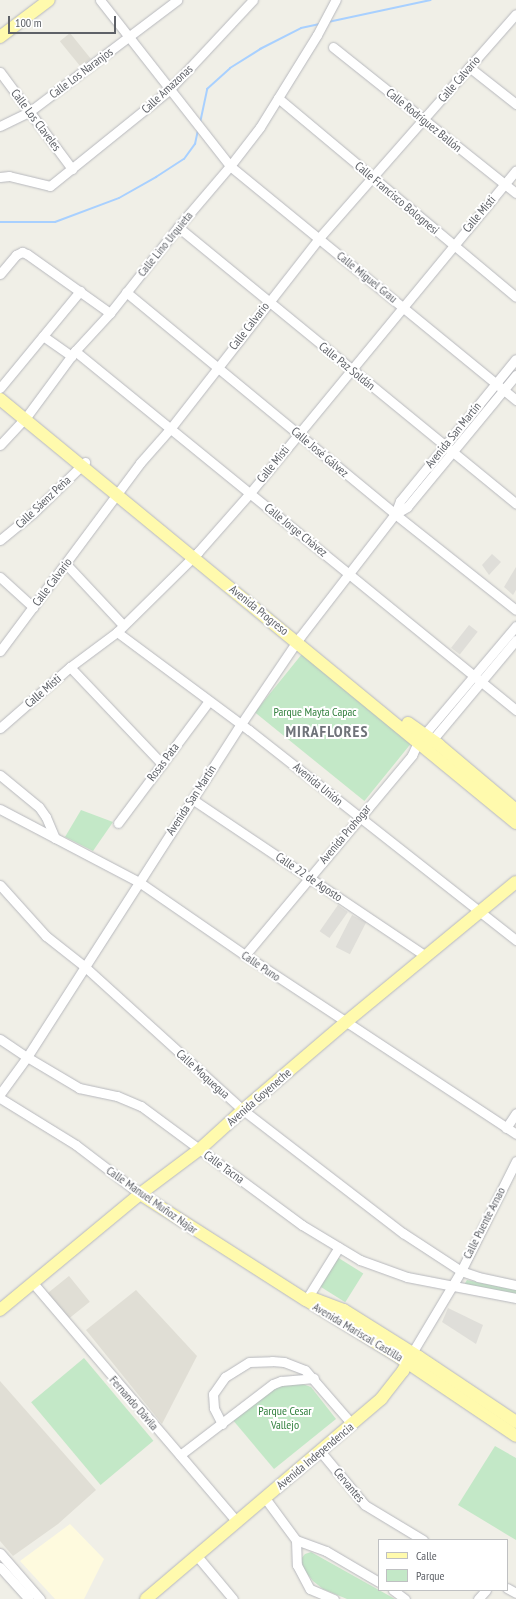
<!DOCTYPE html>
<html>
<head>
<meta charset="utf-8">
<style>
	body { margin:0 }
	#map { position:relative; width:516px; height:1599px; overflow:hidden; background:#f0efe7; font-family:"PT Sans Narrow",sans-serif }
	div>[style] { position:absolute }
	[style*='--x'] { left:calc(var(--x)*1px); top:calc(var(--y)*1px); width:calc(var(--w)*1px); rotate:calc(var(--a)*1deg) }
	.commercial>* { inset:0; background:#fefade }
	.industrial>* { inset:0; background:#dfded9; transform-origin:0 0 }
	.education>* { inset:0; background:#e0ded5; transform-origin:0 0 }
	.green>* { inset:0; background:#c3e8c7; transform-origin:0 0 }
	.stream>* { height:2px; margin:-1px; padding:0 1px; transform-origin:1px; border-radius:1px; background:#a8d0ff }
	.roads { filter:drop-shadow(0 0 1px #b7b8bd) drop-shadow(0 0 1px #b7b8bd) }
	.minor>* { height:9px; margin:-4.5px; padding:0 4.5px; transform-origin:4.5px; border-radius:4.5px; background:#fff }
	.major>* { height:12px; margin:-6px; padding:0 6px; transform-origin:6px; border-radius:6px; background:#fffaad }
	span { translate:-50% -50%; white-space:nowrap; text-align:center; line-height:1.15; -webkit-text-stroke:4px #fff; paint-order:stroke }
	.street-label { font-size:12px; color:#5e6167 }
	.park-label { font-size:12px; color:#33813f }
	.district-label { font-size:16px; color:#6f7379; font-weight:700; letter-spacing:1px }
	.legend { position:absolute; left:378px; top:1539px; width:130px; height:52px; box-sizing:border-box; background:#fff; border:1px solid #bfc0c2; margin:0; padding:5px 7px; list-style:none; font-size:12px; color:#5e6167 }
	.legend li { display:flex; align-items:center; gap:8px; height:20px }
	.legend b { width:20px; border:1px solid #bfc0c2 }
	.scale { position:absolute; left:8px; top:16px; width:108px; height:18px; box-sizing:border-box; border:2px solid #5e6167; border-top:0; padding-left:5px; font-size:12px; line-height:14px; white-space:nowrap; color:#5e6167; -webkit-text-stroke:3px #fff; paint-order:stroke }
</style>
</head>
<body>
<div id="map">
	<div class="commercial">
		<i style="clip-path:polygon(70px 1524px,104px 1559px,84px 1599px,55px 1599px,20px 1561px)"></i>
	</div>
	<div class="industrial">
		<i style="clip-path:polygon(492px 554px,501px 562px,489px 575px,482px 565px)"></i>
		<i style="clip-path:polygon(516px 567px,516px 590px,513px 595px,504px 587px)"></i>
		<i style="left:469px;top:625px;width:11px;height:29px;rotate:38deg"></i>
		<i style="left:338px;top:905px;width:12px;height:32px;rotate:35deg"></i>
		<i style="left:352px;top:915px;width:16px;height:36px;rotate:27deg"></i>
		<i style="clip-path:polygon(448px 1308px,483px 1325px,476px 1344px,442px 1322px)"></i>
	</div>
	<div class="education">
		<i style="left:70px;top:33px;width:33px;height:13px;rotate:51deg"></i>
		<i style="left:69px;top:1276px;width:33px;height:28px;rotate:51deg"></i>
		<i style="clip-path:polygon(136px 1290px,197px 1356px,162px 1424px,86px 1330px)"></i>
		<i style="clip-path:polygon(0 1381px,96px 1490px,58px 1524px,13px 1556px,0 1541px)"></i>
	</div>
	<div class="green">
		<i style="left:302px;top:654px;width:141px;height:75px;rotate:39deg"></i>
		<i style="clip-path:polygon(81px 810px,113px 822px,93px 851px,65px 837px)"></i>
		<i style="left:337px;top:1257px;width:31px;height:34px;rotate:32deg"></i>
		<i style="clip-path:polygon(467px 1280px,516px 1290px,516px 1295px,464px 1285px)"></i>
		<i style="left:84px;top:1358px;width:108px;height:69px;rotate:50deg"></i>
		<i style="clip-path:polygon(297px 1382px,311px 1387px,336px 1419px,274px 1469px,232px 1419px,271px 1386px)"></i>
		<i style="clip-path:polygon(495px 1446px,516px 1458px,516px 1540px,458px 1505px)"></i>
		<i style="clip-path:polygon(311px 1552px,395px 1599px,347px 1599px,323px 1589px,313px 1581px,304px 1570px,301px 1559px,305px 1554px)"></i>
	</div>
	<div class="stream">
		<i style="--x:328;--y:22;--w:105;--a:-12.1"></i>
		<i style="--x:200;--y:123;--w:35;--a:-78"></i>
		<i style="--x:207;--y:89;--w:31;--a:-42"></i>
		<i style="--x:230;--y:68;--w:36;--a:-32"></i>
		<i style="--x:260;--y:49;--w:46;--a:-27.1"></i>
		<i style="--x:301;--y:28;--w:19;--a:-12"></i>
		<i style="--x:0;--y:222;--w:55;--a:0"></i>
		<i style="--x:55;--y:222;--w:68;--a:-20.6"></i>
		<i style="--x:119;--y:198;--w:43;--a:-29.6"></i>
		<i style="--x:156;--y:177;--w:33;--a:-33"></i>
		<i style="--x:184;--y:159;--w:19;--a:-54"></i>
		<i style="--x:195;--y:144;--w:14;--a:-78"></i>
	</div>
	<div class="roads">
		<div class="minor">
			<i style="--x:100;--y:0;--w:211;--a:51.9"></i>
			<i style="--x:230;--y:166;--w:370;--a:39.3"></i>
			<i style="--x:333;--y:47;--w:234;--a:38.6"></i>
			<i style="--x:469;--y:67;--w:60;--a:38.2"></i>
			<i style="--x:0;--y:72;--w:121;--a:53.4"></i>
			<i style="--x:278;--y:98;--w:310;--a:39.9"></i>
			<i style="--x:0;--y:126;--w:32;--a:-26"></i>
			<i style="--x:29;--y:112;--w:186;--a:-37.1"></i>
			<i style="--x:0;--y:177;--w:9;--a:-6"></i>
			<i style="--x:9;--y:176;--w:42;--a:13.7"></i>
			<i style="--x:50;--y:186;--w:153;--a:-38.9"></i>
			<i style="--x:169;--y:90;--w:123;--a:-47"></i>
			<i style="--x:178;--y:227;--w:437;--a:39.3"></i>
			<i style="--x:0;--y:274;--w:25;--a:-50"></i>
			<i style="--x:16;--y:255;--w:7;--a:-27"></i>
			<i style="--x:22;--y:252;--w:5;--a:22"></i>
			<i style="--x:27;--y:254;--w:102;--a:35.4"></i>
			<i style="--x:126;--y:292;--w:349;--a:39.5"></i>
			<i style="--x:395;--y:514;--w:154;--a:38.4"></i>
			<i style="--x:43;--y:336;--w:35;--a:35"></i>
			<i style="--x:75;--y:351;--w:569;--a:39.15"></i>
			<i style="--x:0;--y:388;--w:126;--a:-50.5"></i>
			<i style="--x:0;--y:445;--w:40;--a:-47"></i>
			<i style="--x:27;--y:416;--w:81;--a:-53.6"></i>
			<i style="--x:75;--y:351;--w:52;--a:-47.4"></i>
			<i style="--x:110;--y:313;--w:110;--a:-51.7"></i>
			<i style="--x:178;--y:227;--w:80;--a:-49.6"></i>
			<i style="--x:230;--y:166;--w:49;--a:-52.4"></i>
			<i style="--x:260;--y:127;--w:108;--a:-58.2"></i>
			<i style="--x:317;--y:35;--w:40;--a:-62"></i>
			<i style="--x:395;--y:514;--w:14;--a:-69"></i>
			<i style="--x:400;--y:501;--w:183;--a:-50.8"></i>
			<i style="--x:0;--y:540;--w:43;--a:-39.3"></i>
			<i style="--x:33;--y:513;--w:73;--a:-44.4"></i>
			<i style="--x:66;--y:564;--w:83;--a:46.9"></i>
			<i style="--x:0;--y:577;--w:45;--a:42.3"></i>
			<i style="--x:117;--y:632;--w:164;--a:36.6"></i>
			<i style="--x:249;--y:730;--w:340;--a:38.2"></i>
			<i style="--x:0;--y:651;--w:234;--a:-53.3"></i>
			<i style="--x:140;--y:463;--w:45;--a:-48.6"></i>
			<i style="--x:170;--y:429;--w:242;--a:-52"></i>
			<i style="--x:319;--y:238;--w:298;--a:-48.7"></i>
			<i style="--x:70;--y:667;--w:134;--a:46.5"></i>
			<i style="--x:0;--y:728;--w:93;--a:-41.1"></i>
			<i style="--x:70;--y:667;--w:59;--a:-36.7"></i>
			<i style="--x:117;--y:632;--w:114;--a:-44.6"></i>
			<i style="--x:198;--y:552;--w:79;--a:-48.6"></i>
			<i style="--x:250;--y:493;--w:418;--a:-50.5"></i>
			<i style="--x:429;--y:744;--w:136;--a:-50.1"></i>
			<i style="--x:0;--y:775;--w:50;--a:39.4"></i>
			<i style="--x:39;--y:807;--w:12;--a:55"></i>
			<i style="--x:46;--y:817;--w:23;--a:67"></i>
			<i style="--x:192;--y:799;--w:282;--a:33.9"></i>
			<i style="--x:0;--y:809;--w:157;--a:27.7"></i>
			<i style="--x:139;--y:882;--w:129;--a:34.6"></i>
			<i style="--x:245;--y:955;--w:325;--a:33.4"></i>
			<i style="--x:118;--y:823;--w:152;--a:-53.3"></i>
			<i style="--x:0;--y:885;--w:69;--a:48"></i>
			<i style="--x:46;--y:936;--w:48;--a:38.3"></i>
			<i style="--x:84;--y:966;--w:215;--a:42.2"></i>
			<i style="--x:243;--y:1110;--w:202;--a:37.6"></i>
			<i style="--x:403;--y:1233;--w:69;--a:33.2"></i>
			<i style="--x:461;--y:1271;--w:18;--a:19"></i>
			<i style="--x:478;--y:1277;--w:39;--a:12"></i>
			<i style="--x:245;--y:955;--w:261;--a:-50.1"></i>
			<i style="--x:412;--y:755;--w:14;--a:-65"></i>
			<i style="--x:418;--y:742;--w:152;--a:-49.8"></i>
			<i style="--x:0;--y:1039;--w:32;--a:34"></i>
			<i style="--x:27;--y:1057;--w:61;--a:30.8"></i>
			<i style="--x:79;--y:1088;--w:39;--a:12"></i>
			<i style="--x:117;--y:1096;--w:26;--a:23"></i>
			<i style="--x:141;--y:1106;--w:200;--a:36.5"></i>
			<i style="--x:302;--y:1225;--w:68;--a:31.1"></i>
			<i style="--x:360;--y:1260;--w:50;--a:19.9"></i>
			<i style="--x:407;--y:1277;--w:111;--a:10.9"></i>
			<i style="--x:0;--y:1094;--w:46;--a:-53.9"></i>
			<i style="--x:27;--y:1057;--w:396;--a:-57.3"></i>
			<i style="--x:241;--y:724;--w:105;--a:-55.9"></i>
			<i style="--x:300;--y:637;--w:155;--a:-52.3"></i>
			<i style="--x:395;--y:514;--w:14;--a:-30"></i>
			<i style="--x:407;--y:507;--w:171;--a:-50.5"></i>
			<i style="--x:0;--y:1098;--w:89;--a:31.7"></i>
			<i style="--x:76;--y:1145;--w:81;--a:37.4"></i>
			<i style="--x:506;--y:1128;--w:18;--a:-56"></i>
			<i style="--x:33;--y:1283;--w:314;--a:49.5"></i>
			<i style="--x:306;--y:1300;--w:62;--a:-58.1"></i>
			<i style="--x:412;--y:1353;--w:96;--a:-59.1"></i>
			<i style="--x:461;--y:1271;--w:123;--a:-63.4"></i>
			<i style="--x:222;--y:1424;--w:18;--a:-117"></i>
			<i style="--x:214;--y:1408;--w:14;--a:-94"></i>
			<i style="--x:213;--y:1394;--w:21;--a:-55"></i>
			<i style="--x:225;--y:1377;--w:28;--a:-32"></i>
			<i style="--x:249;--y:1362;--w:23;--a:-2"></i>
			<i style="--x:272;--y:1361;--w:12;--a:5"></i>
			<i style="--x:284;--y:1362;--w:22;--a:21"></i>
			<i style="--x:305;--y:1370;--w:72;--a:49"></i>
			<i style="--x:320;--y:1451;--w:70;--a:50.2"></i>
			<i style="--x:365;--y:1505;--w:68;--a:31.1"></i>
			<i style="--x:180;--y:1455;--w:117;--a:-37.4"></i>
			<i style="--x:273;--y:1384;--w:9;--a:-21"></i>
			<i style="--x:281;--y:1381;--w:33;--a:-5"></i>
			<i style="--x:265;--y:1498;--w:52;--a:53.6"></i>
			<i style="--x:296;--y:1540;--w:32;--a:20"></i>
			<i style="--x:326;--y:1551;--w:61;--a:30.3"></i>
			<i style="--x:296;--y:1540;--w:25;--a:88"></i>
			<i style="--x:297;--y:1565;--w:27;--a:62"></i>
			<i style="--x:310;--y:1589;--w:26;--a:23"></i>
			<i style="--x:0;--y:1553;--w:61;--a:49"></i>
			<i style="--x:197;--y:1556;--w:56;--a:50.1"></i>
			<i style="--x:0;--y:1567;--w:43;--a:47.8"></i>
			<i style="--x:507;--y:1588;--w:10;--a:29"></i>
			<i style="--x:393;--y:1590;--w:15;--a:37"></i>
			<i style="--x:478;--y:1599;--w:12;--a:-48"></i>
		</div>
		<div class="major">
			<i style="--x:0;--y:37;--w:61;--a:-37.1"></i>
			<i style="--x:0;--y:399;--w:668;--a:39.41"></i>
			<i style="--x:408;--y:723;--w:38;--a:35"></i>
			<i style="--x:439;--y:745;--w:101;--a:40.2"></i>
			<i style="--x:140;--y:1194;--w:197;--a:32.6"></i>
			<i style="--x:306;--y:1300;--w:109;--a:31.5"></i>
			<i style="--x:399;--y:1357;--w:141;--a:34"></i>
			<i style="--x:312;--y:1298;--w:34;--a:21"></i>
			<i style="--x:344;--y:1310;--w:89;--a:32.1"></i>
			<i style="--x:419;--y:1357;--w:117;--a:33.8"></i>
			<i style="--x:0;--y:1310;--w:182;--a:-39.6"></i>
			<i style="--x:140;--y:1194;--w:75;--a:-36.9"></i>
			<i style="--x:200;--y:1149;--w:58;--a:-42.2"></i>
			<i style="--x:243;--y:1110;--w:135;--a:-40.5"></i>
			<i style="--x:346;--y:1022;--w:220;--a:-39.5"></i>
			<i style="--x:146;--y:1599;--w:309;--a:-40.4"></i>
			<i style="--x:381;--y:1399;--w:36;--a:-52"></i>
			<i style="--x:403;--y:1371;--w:20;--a:-63"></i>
		</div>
	</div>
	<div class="street-label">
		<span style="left:81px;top:73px;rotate:-37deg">Calle Los Naranjos</span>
		<span style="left:459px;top:79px;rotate:-49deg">Calle Calvario</span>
		<span style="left:167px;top:89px;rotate:-43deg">Calle Amazonas</span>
		<span style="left:36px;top:120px;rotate:53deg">Calle Los Claveles</span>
		<span style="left:424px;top:120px;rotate:39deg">Calle Rodríguez Ballón</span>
		<span style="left:397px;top:198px;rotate:40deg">Calle Francisco Bolognesi</span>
		<span style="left:479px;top:214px;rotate:-50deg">Calle Misti</span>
		<span style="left:165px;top:244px;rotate:-51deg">Calle Lino Urquieta</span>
		<span style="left:367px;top:277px;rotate:39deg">Calle Miguel Grau</span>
		<span style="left:249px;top:326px;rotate:-52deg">Calle Calvario</span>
		<span style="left:347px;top:366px;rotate:39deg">Calle Paz Soldán</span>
		<span style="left:453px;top:435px;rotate:-51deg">Avenida San Martín</span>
		<span style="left:320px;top:452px;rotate:40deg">Calle José Gálvez</span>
		<span style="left:273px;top:464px;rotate:-51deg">Calle Misti</span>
		<span style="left:43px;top:502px;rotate:-43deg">Calle Sáenz Peña</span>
		<span style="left:296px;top:530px;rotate:39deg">Calle Jorge Chávez</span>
		<span style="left:52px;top:582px;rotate:-53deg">Calle Calvario</span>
		<span style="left:259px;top:610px;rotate:39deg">Avenida Progreso</span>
		<span style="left:43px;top:691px;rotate:-41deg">Calle Misti</span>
		<span style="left:163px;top:762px;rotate:-53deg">Rosas Pata</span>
		<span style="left:318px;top:784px;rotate:39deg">Avenida Unión</span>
		<span style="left:191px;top:800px;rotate:-57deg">Avenida San Martín</span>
		<span style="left:345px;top:834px;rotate:-50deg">Avenida Prohogar</span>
		<span style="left:309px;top:877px;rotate:34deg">Calle 22 de Agosto</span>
		<span style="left:261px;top:966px;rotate:34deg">Calle Puno</span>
		<span style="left:203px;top:1074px;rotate:42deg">Calle Moquegua</span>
		<span style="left:259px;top:1097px;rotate:-41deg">Avenida Goyeneche</span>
		<span style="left:224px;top:1167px;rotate:36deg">Calle Tacna</span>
		<span style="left:152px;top:1200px;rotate:35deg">Calle Manuel Muñoz Najar</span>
		<span style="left:484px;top:1223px;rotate:-63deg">Calle Puente Arnao</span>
		<span style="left:358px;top:1332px;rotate:31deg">Avenida Mariscal Castilla</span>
		<span style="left:134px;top:1403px;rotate:49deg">Fernando Dávila</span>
		<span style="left:315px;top:1456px;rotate:-40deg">Avenida Independencia</span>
		<span style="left:349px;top:1485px;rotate:50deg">Cervantes</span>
	</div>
	<div class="park-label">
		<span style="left:315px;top:712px">Parque Mayta Capac</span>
		<span style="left:285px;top:1418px">Parque Cesar<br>Vallejo</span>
	</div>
	<div class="district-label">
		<span style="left:327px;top:731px">MIRAFLORES</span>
	</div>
	<ul class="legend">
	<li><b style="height:5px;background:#fffaad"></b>Calle</li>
	<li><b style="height:11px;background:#c3e8c7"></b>Parque</li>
	</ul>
	<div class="scale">100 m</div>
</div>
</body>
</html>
